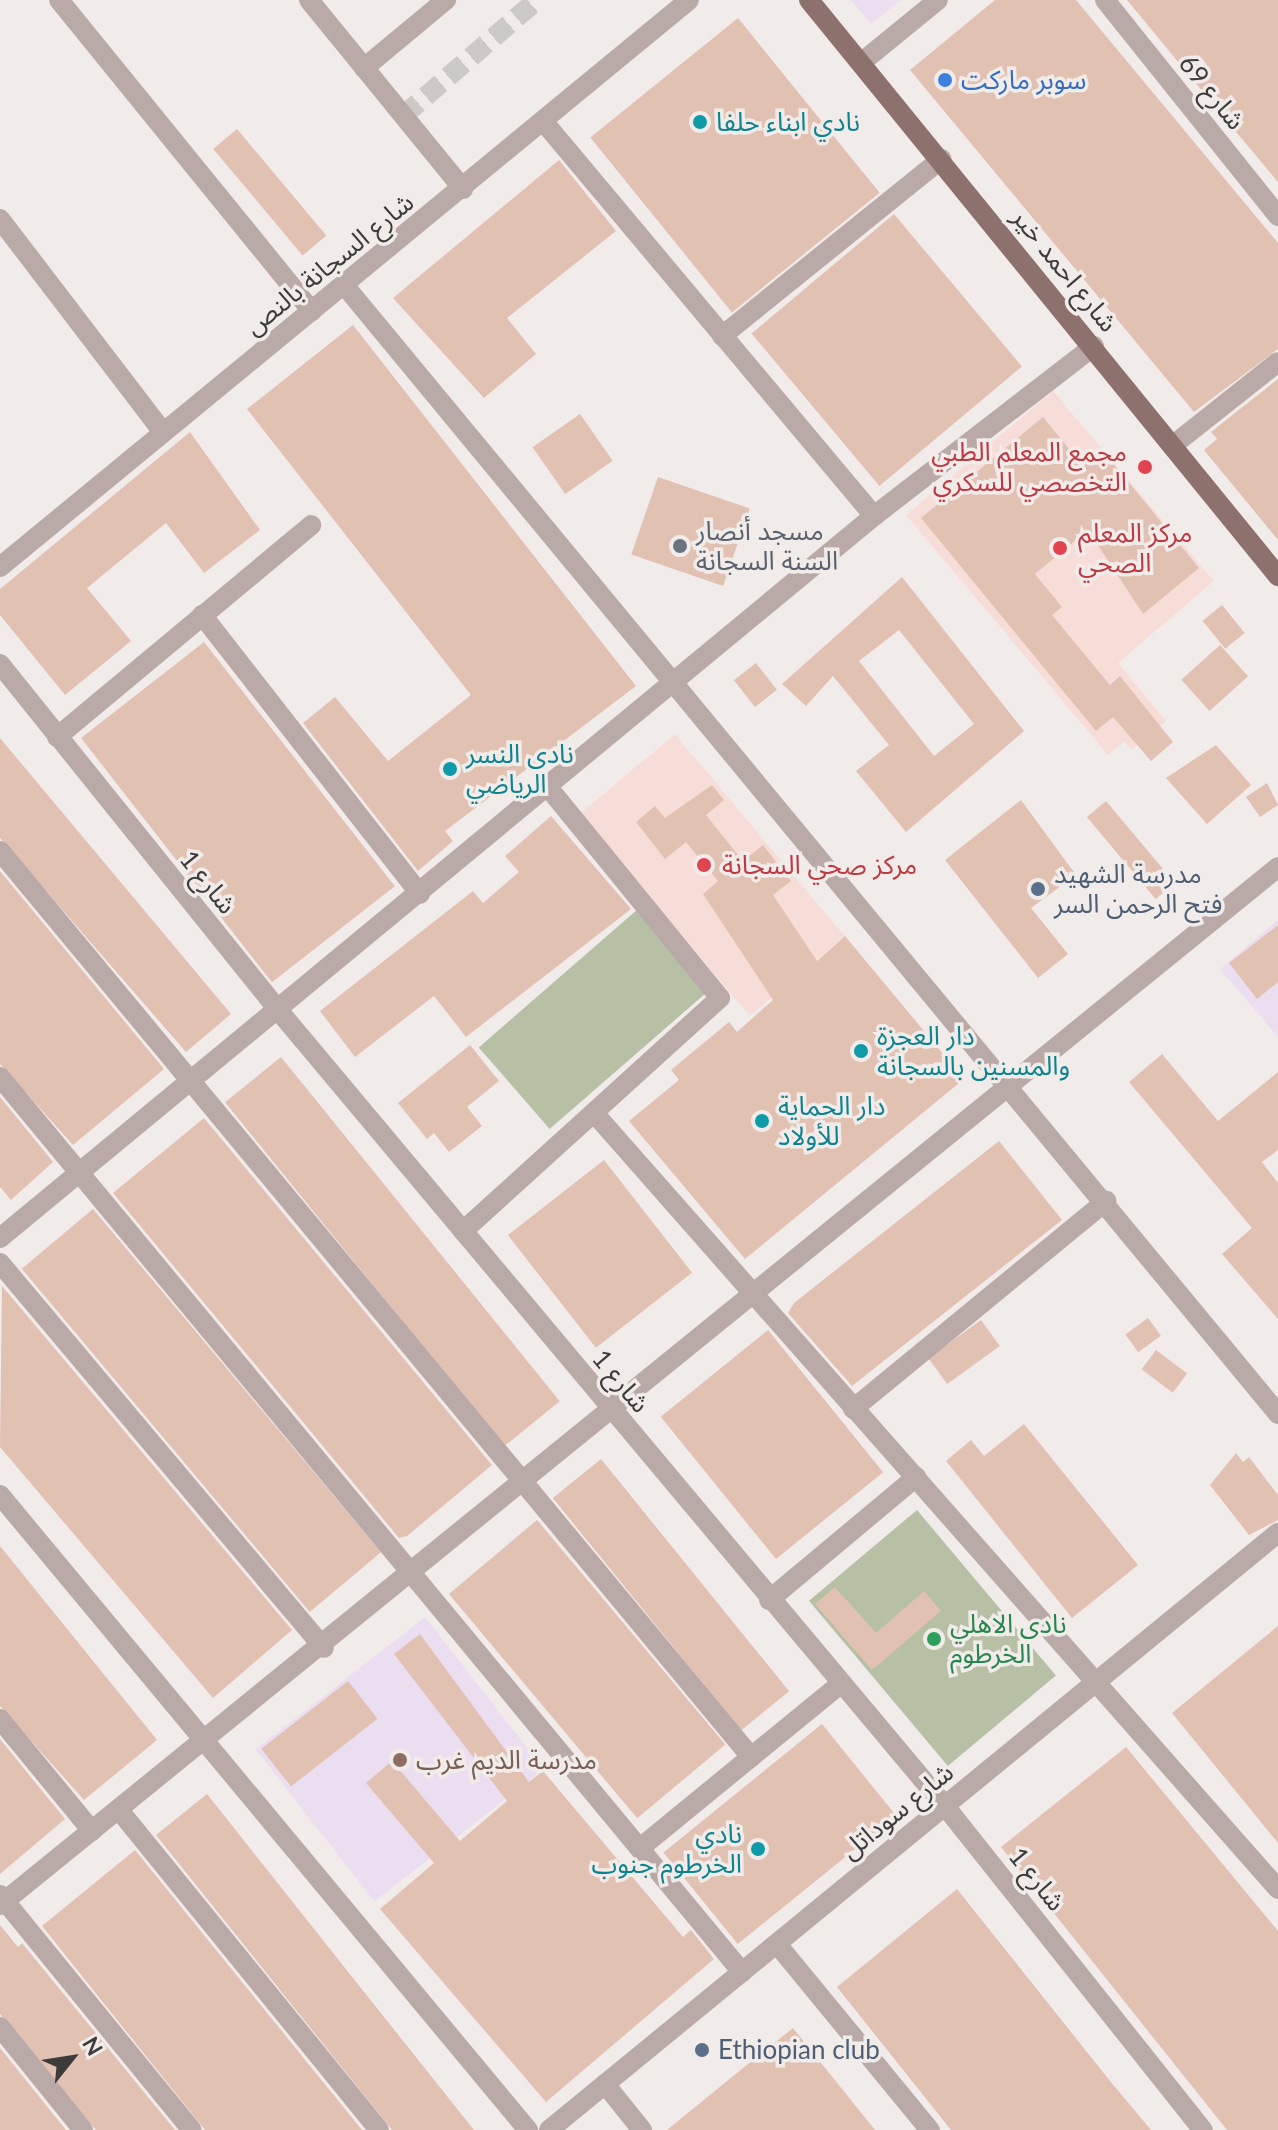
<!DOCTYPE html>
<html>
<head>
<meta charset="utf-8">
<style>
	body { margin:0 }
	#map { position:relative; width:1278px; height:2130px; overflow:hidden; background:#f1ecea; font-family:Lato,"Noto Sans Arabic",sans-serif }
	div>[style] { position:absolute }
	[style*='--x'] { left:calc(var(--x)*1px); top:calc(var(--y)*1px); width:calc(var(--w)*1px); rotate:calc(var(--a)*1deg) }
	.education>* { inset:0; background:#ecdef1; transform-origin:0 0 }
	.medical>* { inset:0; background:#f7ddd7; transform-origin:0 0 }
	.green>* { inset:0; background:#b7c0a4; transform-origin:0 0 }
	.building>* { inset:0; background:#e1c1b1; transform-origin:0 0 }
	.minor-tunnel>* { height:20px; margin-top:-10px; transform-origin:0; background:repeating-linear-gradient(90deg,#cdc9c7 0 20px,transparent 0 30px) }
	.minor>* { height:20px; margin:-10px; padding:0 10px; transform-origin:10px; border-radius:10px; background:#baaaa7 }
	.major>* { height:20px; margin:-10px; padding:0 10px; transform-origin:10px; border-radius:10px; background:#8d716d }
	.dots>* { width:22px; height:22px; translate:-50% -50%; box-sizing:border-box; border:4px solid #f1ecea; border-radius:50% }
	span { translate:-50% -50%; white-space:nowrap; text-align:center; line-height:1.15; -webkit-text-stroke:7px #f1ecea; paint-order:stroke }
	.shop-label { font-size:26px; color:#366cbe }
	.left { translate:0 -50%; text-align:left }
	.street-label { font-size:26px; color:#3e3c3b }
	.culture-label { font-size:26px; color:#0d838f }
	.right { translate:-100% -50%; text-align:right }
	.health-label { font-size:26px; color:#be3a42 }
	.worship-label { font-size:26px; color:#5b616d }
	.service-label { font-size:26px; color:#4e5e75 }
	.leisure-label { font-size:26px; color:#27864d }
	.education-label { font-size:26px; color:#785e54 }
	.north { position:absolute; left:32px; top:2018px; width:80px; height:80px; -webkit-text-stroke:6px #f1ecea; paint-order:stroke; rotate:60deg; font-size:22px; font-weight:700; line-height:32px; text-align:center; color:#3e3c3b }
	.north::after { content:''; display:block; margin:auto; width:28px; height:36px; background:#3e3c3b; clip-path:polygon(50% 0,100% 100%,50% 72%,0 100%) }
</style>
</head>
<body>
<div id="map">
	<div class="education">
		<i style="clip-path:polygon(851px 0,901px 0,871px 24px)"></i>
		<i style="clip-path:polygon(1278px 920px,1278px 1037px,1220px 969px)"></i>
		<i style="left:425px;top:1617px;width:193px;height:215px;rotate:52deg"></i>
	</div>
	<div class="medical">
		<i style="clip-path:polygon(1053px 391px,1214px 581px,1118px 663px,1166px 721px,1132px 750px,1124px 742px,1108px 755px,906px 515px)"></i>
		<i style="left:675px;top:734px;width:264px;height:124px;rotate:50deg"></i>
	</div>
	<div class="green">
		<i style="left:638px;top:909px;width:108px;height:211px;rotate:49deg"></i>
		<i style="left:917px;top:1510px;width:216px;height:141px;rotate:50deg"></i>
	</div>
	<div class="building">
		<i style="clip-path:polygon(995px 0,1076px 0,1278px 243px,1278px 349px,1194px 412px,910px 70px)"></i>
		<i style="clip-path:polygon(1127px 0,1278px 0,1278px 182px,1217px 109px)"></i>
		<i style="left:738px;top:18px;width:225px;height:190px;rotate:51deg"></i>
		<i style="left:237px;top:129px;width:139px;height:31px;rotate:50deg"></i>
		<i style="clip-path:polygon(559px 160px,616px 231px,507px 318px,536px 354px,484px 398px,393px 298px)"></i>
		<i style="left:894px;top:214px;width:199px;height:186px;rotate:50deg"></i>
		<i style="clip-path:polygon(353px 325px,636px 686px,445px 831px,453px 841px,418px 871px,303px 723px,335px 697px,388px 761px,471px 695px,247px 409px)"></i>
		<i style="clip-path:polygon(1278px 379px,1278px 540px,1204px 450px,1217px 439px,1211px 432px)"></i>
		<i style="left:580px;top:414px;width:57px;height:58px;rotate:55deg"></i>
		<i style="clip-path:polygon(1043px 417px,1083px 466px,1103px 451px,1199px 568px,1143px 614px,1088px 530px,1035px 574px,1062px 607px,1052px 615px,1110px 685px,1120px 676px,1173px 742px,1151px 761px,1113px 717px,1096px 731px,921px 518px)"></i>
		<i style="clip-path:polygon(190px 432px,260px 530px,204px 573px,166px 523px,87px 588px,131px 641px,65px 695px,0 615px,0 589px)"></i>
		<i style="left:658px;top:477px;width:97px;height:82px;rotate:19deg"></i>
		<i style="clip-path:polygon(evenodd,902px 577px,1024px 731px,906px 832px,856px 771px,889px 745px,833px 676px,806px 706px,782px 684px,902px 577px,899px 630px,974px 724px,934px 756px,859px 661px,899px 630px)"></i>
		<i style="left:1222px;top:605px;width:36px;height:25px;rotate:51deg"></i>
		<i style="left:204px;top:642px;width:310px;height:156px;rotate:52deg"></i>
		<i style="left:1220px;top:645px;width:42px;height:52px;rotate:48deg"></i>
		<i style="left:756px;top:663px;width:34px;height:28px;rotate:52deg"></i>
		<i style="clip-path:polygon(0 738px,231px 1014px,186px 1052px,0 838px)"></i>
		<i style="clip-path:polygon(1216px 745px,1251px 785px,1207px 824px,1166px 778px)"></i>
		<i style="clip-path:polygon(1267px 783px,1278px 805px,1260px 817px,1246px 797px)"></i>
		<i style="clip-path:polygon(712px 785px,724px 800px,706px 815px,743px 861px,763px 845px,791px 881px,773px 895px,817px 961px,845px 936px,964px 1079px,745px 1259px,629px 1121px,679px 1080px,671px 1070px,729px 1022px,737px 1032px,773px 1000px,703px 894px,718px 881px,686px 842px,665px 859px,636px 822px,655px 806px,665px 818px)"></i>
		<i style="clip-path:polygon(1021px 800px,1076px 875px,1031px 908px,1068px 954px,1038px 978px,945px 860px)"></i>
		<i style="left:1106px;top:801px;width:107px;height:25px;rotate:50deg"></i>
		<i style="clip-path:polygon(551px 816px,631px 909px,466px 1037px,434px 996px,355px 1057px,320px 1011px,473px 891px,483px 903px,519px 872px,505px 856px)"></i>
		<i style="clip-path:polygon(0 871px,164px 1069px,73px 1145px,0 1064px)"></i>
		<i style="clip-path:polygon(1278px 925px,1278px 982px,1257px 999px,1229px 963px)"></i>
		<i style="clip-path:polygon(470px 1045px,499px 1081px,467px 1107px,482px 1126px,449px 1152px,434px 1133px,427px 1139px,398px 1103px)"></i>
		<i style="clip-path:polygon(1162px 1054px,1218px 1121px,1278px 1072px,1278px 1150px,1262px 1162px,1278px 1183px,1278px 1319px,1222px 1254px,1252px 1228px,1129px 1082px)"></i>
		<i style="left:281px;top:1057px;width:443px;height:72px;rotate:51deg"></i>
		<i style="clip-path:polygon(0 1097px,53px 1162px,11px 1200px,0 1187px)"></i>
		<i style="clip-path:polygon(204px 1118px,492px 1465px,407px 1536px,399px 1538px,113px 1193px)"></i>
		<i style="clip-path:polygon(999px 1141px,1062px 1220px,852px 1386px,788px 1313px,794px 1303px)"></i>
		<i style="left:604px;top:1160px;width:143px;height:122px;rotate:52deg"></i>
		<i style="left:93px;top:1209px;width:448px;height:93px;rotate:50deg"></i>
		<i style="clip-path:polygon(2px 1286px,292px 1630px,213px 1698px,0 1447px)"></i>
		<i style="left:1148px;top:1318px;width:22px;height:28px;rotate:54deg"></i>
		<i style="left:981px;top:1320px;width:32px;height:65px;rotate:54deg"></i>
		<i style="left:768px;top:1330px;width:183px;height:138px;rotate:51deg"></i>
		<i style="left:1156px;top:1350px;width:39px;height:24px;rotate:37deg"></i>
		<i style="clip-path:polygon(1024px 1424px,1138px 1565px,1072px 1618px,946px 1461px,971px 1440px,984px 1456px)"></i>
		<i style="clip-path:polygon(1236px 1453px,1243px 1462px,1249px 1457px,1278px 1495px,1278px 1520px,1249px 1535px,1210px 1485px)"></i>
		<i style="left:601px;top:1459px;width:299px;height:62px;rotate:51deg"></i>
		<i style="left:537px;top:1520px;width:293px;height:115px;rotate:50deg"></i>
		<i style="clip-path:polygon(0 1546px,157px 1740px,84px 1800px,0 1706px)"></i>
		<i style="clip-path:polygon(835px 1587px,876px 1633px,924px 1591px,941px 1611px,872px 1670px,815px 1604px)"></i>
		<i style="clip-path:polygon(1278px 1626px,1278px 1843px,1172px 1713px)"></i>
		<i style="clip-path:polygon(420px 1634px,529px 1782px,543px 1771px,683px 1937px,691px 1930px,714px 1959px,546px 2102px,380px 1909px,434px 1863px,366px 1783px,392px 1761px,460px 1841px,507px 1801px,394px 1654px)"></i>
		<i style="left:348px;top:1681px;width:48px;height:110px;rotate:52deg"></i>
		<i style="left:822px;top:1724px;width:118px;height:204px;rotate:51deg"></i>
		<i style="clip-path:polygon(0 1739px,65px 1819px,0 1874px)"></i>
		<i style="clip-path:polygon(1126px 1747px,1278px 1931px,1278px 2130px,1227px 2130px,1001px 1847px)"></i>
		<i style="clip-path:polygon(207px 1794px,349px 1973px,474px 2130px,392px 2130px,156px 1835px)"></i>
		<i style="clip-path:polygon(135px 1850px,362px 2130px,205px 2130px,42px 1926px)"></i>
		<i style="clip-path:polygon(957px 1889px,1110px 2081px,1151px 2130px,951px 2130px,837px 1987px)"></i>
		<i style="clip-path:polygon(0 1925px,18px 1947px,22px 1943px,175px 2130px,96px 2130px,0 2014px)"></i>
		<i style="clip-path:polygon(793px 2028px,875px 2130px,667px 2130px,732px 2077px)"></i>
		<i style="clip-path:polygon(0 2048px,66px 2130px,0 2130px)"></i>
	</div>
	<div class="minor-tunnel">
		<i style="--x:403;--y:116;--w:177;--a:-40.9"></i>
	</div>
	<div class="minor">
		<i style="--x:59;--y:0;--w:401;--a:50.9"></i>
		<i style="--x:309;--y:0;--w:244;--a:50.8"></i>
		<i style="--x:1105;--y:0;--w:277;--a:51.3"></i>
		<i style="--x:862;--y:62;--w:98;--a:-39.2"></i>
		<i style="--x:364;--y:68;--w:107;--a:-39.7"></i>
		<i style="--x:543;--y:121;--w:515;--a:50.04"></i>
		<i style="--x:0;--y:219;--w:268;--a:52.6"></i>
		<i style="--x:345;--y:286;--w:1464;--a:50.4"></i>
		<i style="--x:722;--y:336;--w:282;--a:-38.9"></i>
		<i style="--x:1172;--y:446;--w:135;--a:-38.4"></i>
		<i style="--x:0;--y:567;--w:892;--a:-39.45"></i>
		<i style="--x:202;--y:615;--w:354;--a:52"></i>
		<i style="--x:0;--y:664;--w:445;--a:51.2"></i>
		<i style="--x:279;--y:1011;--w:1037;--a:50.05"></i>
		<i style="--x:945;--y:1806;--w:414;--a:51.5"></i>
		<i style="--x:57;--y:737;--w:331;--a:-39.8"></i>
		<i style="--x:0;--y:851;--w:1177;--a:50.34"></i>
		<i style="--x:0;--y:1077;--w:1163;--a:50.34"></i>
		<i style="--x:595;--y:1114;--w:1033;--a:48.61"></i>
		<i style="--x:463;--y:1231;--w:347;--a:-42.2"></i>
		<i style="--x:720;--y:998;--w:272;--a:-129.2"></i>
		<i style="--x:0;--y:1238;--w:1134;--a:-39.56"></i>
		<i style="--x:874;--y:516;--w:278;--a:-37.7"></i>
		<i style="--x:0;--y:1263;--w:503;--a:49.92"></i>
		<i style="--x:853;--y:1409;--w:328;--a:-39.4"></i>
		<i style="--x:0;--y:1495;--w:826;--a:50.26"></i>
		<i style="--x:769;--y:1600;--w:192;--a:-39.9"></i>
		<i style="--x:0;--y:1719;--w:145;--a:50.6"></i>
		<i style="--x:119;--y:1810;--w:412;--a:50.9"></i>
		<i style="--x:640;--y:1848;--w:257;--a:-39.3"></i>
		<i style="--x:0;--y:1895;--w:303;--a:50.8"></i>
		<i style="--x:0;--y:1905;--w:1646;--a:-39.08"></i>
		<i style="--x:777;--y:1944;--w:241;--a:50.6"></i>
		<i style="--x:0;--y:2027;--w:132;--a:51.1"></i>
		<i style="--x:605;--y:2084;--w:59;--a:51.2"></i>
		<i style="--x:549;--y:2130;--w:942;--a:-39.32"></i>
	</div>
	<div class="major">
		<i style="--x:809;--y:0;--w:743;--a:50.85"></i>
	</div>
	<div class="dots">
		<i style="left:945px;top:80px;background:#3f7fe0"></i>
		<i style="left:700px;top:122px;background:#0f9aa8"></i>
		<i style="left:1145px;top:467px;background:#e0444e"></i>
		<i style="left:680px;top:546px;background:#6b7280"></i>
		<i style="left:1060px;top:548px;background:#e0444e"></i>
		<i style="left:450px;top:769px;background:#0f9aa8"></i>
		<i style="left:704px;top:865px;background:#e0444e"></i>
		<i style="left:1038px;top:889px;background:#5c6f8a"></i>
		<i style="left:861px;top:1051px;background:#0f9aa8"></i>
		<i style="left:762px;top:1121px;background:#0f9aa8"></i>
		<i style="left:934px;top:1639px;background:#2e9e5b"></i>
		<i style="left:400px;top:1760px;background:#8d6e63"></i>
		<i style="left:758px;top:1849px;background:#0f9aa8"></i>
		<i style="left:702px;top:2050px;background:#5c6f8a"></i>
	</div>
	<div class="shop-label">
		<span class="left" style="left:961px;top:80px">سوبر ماركت</span>
	</div>
	<div class="street-label">
		<span style="left:1212px;top:92px;rotate:51deg">شارع 69</span>
		<span style="left:329px;top:264px;rotate:-39deg">شارع السجانة بالنص</span>
		<span style="left:1065px;top:270px;rotate:51deg">شارع احمد خير</span>
		<span style="left:208px;top:882px;rotate:51deg">شارع 1</span>
		<span style="left:621px;top:1381px;rotate:50deg">شارع 1</span>
		<span style="left:897px;top:1811px;rotate:-39deg">شارع سوداتل</span>
		<span style="left:1037px;top:1879px;rotate:51deg">شارع 1</span>
	</div>
	<div class="culture-label">
		<span class="left" style="left:716px;top:122px">نادي ابناء حلفا</span>
		<span class="left" style="left:466px;top:769px">نادي النسر<br>الرياضي</span>
		<span class="left" style="left:877px;top:1051px">دار العجزة<br>والمسنين بالسجانة</span>
		<span class="left" style="left:778px;top:1121px">دار الحماية<br>للأولاد</span>
		<span class="right" style="left:742px;top:1849px">نادي<br>الخرطوم جنوب</span>
	</div>
	<div class="health-label">
		<span class="right" style="left:1127px;top:467px">مجمع المعلم الطبي<br>التخصصي للسكري</span>
		<span class="left" style="left:1078px;top:548px">مركز المعلم<br>الصحي</span>
		<span class="left" style="left:722px;top:865px">مركز صحي السجانة</span>
	</div>
	<div class="worship-label">
		<span class="left" style="left:696px;top:546px">مسجد أنصار<br>السنة السجانة</span>
	</div>
	<div class="service-label">
		<span class="left" style="left:1054px;top:889px">مدرسة الشهيد<br>فتح الرحمن السر</span>
		<span class="left" style="left:718px;top:2050px">Ethiopian club</span>
	</div>
	<div class="leisure-label">
		<span class="left" style="left:950px;top:1639px">نادي الاهلي<br>الخرطوم</span>
	</div>
	<div class="education-label">
		<span class="left" style="left:416px;top:1760px">مدرسة الديم غرب</span>
	</div>
	<div class="north">N</div>
</div>
</body>
</html>
